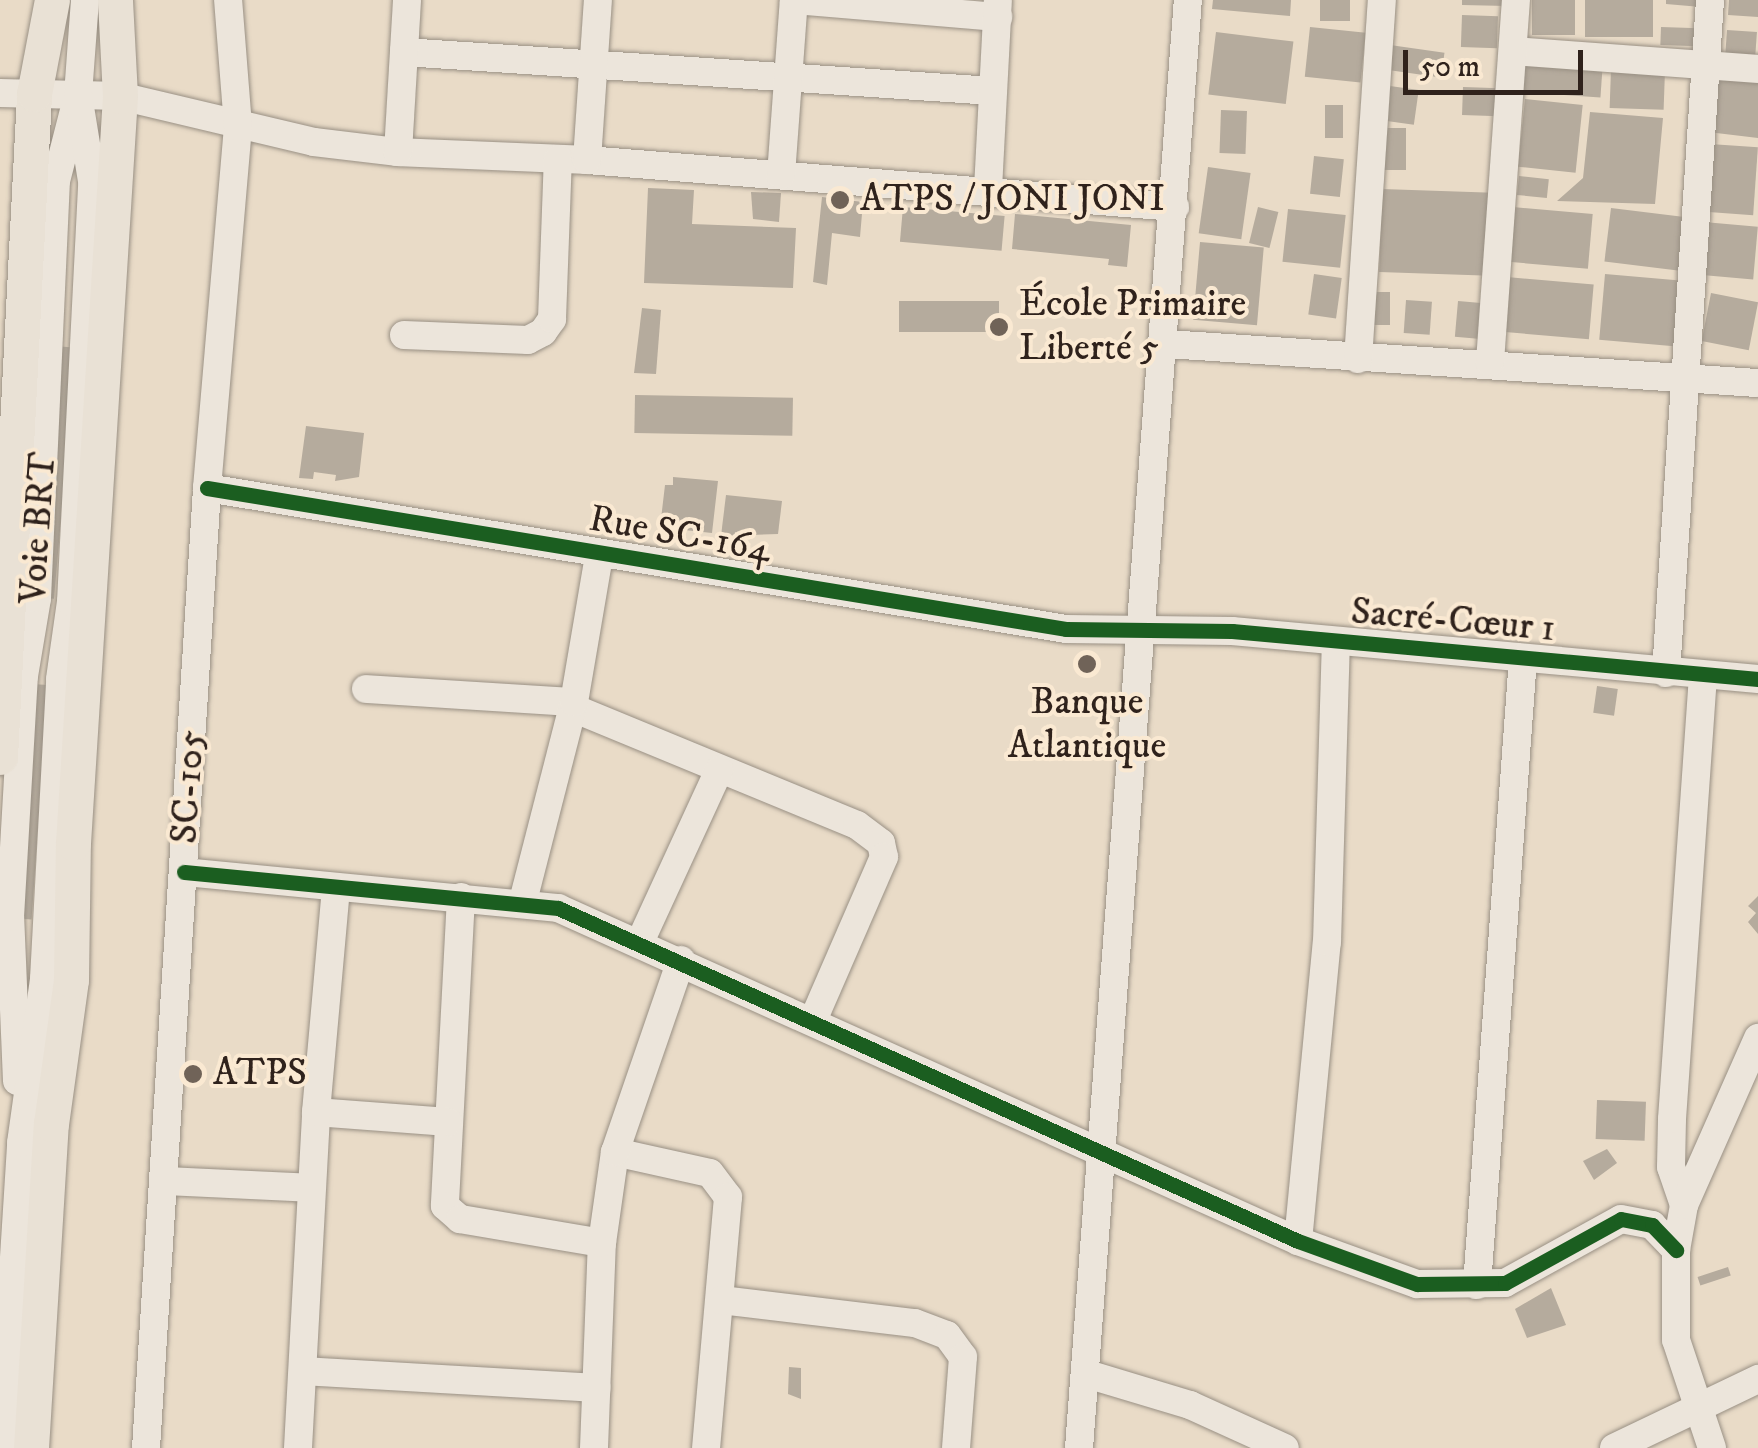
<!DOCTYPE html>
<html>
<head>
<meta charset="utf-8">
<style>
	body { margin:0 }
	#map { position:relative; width:1758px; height:1448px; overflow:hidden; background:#e9dbc7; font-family:"IM FELL DW Pica",serif }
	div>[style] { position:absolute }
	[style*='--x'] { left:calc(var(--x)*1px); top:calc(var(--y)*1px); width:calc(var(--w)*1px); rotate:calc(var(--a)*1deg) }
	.building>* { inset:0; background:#b5ab9d; transform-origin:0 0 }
	.roads { filter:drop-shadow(0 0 2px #999084) drop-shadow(0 0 2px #999084) }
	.minor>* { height:28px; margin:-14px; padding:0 14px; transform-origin:14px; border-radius:14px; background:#ece5db }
	.major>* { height:35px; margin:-17.5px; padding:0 17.5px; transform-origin:17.5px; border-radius:17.5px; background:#e9e1d5 }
	.cycleway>* { height:15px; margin:-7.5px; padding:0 7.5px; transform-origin:7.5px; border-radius:7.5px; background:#1b5e20 }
	.dots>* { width:28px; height:28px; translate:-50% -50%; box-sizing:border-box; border:5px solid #fae9d2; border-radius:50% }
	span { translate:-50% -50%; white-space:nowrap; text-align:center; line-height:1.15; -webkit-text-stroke:8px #fae9d2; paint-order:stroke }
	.poi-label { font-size:38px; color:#2f221c }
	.left { translate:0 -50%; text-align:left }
	.street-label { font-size:38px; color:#2f221c }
	.scale { position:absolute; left:1403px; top:50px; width:180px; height:45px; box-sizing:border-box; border:5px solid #2f221c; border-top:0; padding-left:12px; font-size:30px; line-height:35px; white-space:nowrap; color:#2f221c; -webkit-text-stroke:8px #fae9d2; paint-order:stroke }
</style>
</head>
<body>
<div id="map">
	<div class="building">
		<i style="clip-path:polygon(1213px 0,1291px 0,1290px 16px,1212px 9px)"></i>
		<i style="left:1320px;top:0;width:30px;height:21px"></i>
		<i style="clip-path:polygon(1462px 0,1508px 0,1507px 6px,1462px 5px)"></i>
		<i style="left:1532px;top:0;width:43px;height:35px"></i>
		<i style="left:1585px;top:0;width:68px;height:37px"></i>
		<i style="clip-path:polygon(1666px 0,1701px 0,1701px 7px,1666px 4px)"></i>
		<i style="clip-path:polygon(1729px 0,1758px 0,1758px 17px,1728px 15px)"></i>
		<i style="left:1462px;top:15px;width:36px;height:32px;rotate:2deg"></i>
		<i style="left:1310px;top:27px;width:56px;height:50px;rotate:6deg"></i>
		<i style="left:1661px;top:27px;width:38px;height:18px;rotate:2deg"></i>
		<i style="left:1727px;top:30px;width:30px;height:30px;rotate:4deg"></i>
		<i style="left:1216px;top:32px;width:78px;height:63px;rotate:7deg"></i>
		<i style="left:1390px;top:45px;width:55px;height:25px;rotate:8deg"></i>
		<i style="left:1523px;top:58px;width:80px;height:34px;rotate:4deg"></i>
		<i style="left:1611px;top:69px;width:54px;height:39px;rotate:2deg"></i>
		<i style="clip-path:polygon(1716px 70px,1758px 76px,1758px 138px,1708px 132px)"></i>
		<i style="left:1390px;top:86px;width:29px;height:35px;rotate:8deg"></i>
		<i style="left:1463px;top:87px;width:37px;height:28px;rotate:2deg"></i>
		<i style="left:1525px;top:99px;width:58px;height:68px;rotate:6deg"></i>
		<i style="left:1325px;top:105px;width:18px;height:33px"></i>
		<i style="left:1221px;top:110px;width:26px;height:43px;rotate:2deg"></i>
		<i style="clip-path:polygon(1590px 112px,1663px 118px,1655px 204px,1557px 201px,1583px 178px)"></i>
		<i style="left:1383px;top:128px;width:23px;height:42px"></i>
		<i style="left:1710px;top:144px;width:48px;height:68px;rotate:4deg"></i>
		<i style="left:1314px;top:156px;width:30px;height:38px;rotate:6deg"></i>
		<i style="left:1208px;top:167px;width:43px;height:67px;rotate:8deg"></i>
		<i style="left:1519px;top:176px;width:30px;height:19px;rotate:6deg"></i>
		<i style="clip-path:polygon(648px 188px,694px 190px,692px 224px,796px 228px,793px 288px,644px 283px)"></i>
		<i style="left:1382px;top:189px;width:111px;height:83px;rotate:2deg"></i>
		<i style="clip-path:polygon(751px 192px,781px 193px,779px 222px,753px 219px)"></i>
		<i style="clip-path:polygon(822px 197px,863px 202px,860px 237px,832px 233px,827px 285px,813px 282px)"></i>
		<i style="left:903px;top:207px;width:102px;height:35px;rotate:5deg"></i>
		<i style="left:1258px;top:207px;width:21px;height:37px;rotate:14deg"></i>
		<i style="left:1513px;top:207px;width:80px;height:55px;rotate:5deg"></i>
		<i style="left:1611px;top:208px;width:78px;height:54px;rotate:7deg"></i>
		<i style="left:1288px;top:209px;width:58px;height:53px;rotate:6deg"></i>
		<i style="clip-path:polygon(1015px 214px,1131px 225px,1127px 267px,1108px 265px,1109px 259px,1012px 249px)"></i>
		<i style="left:1704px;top:222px;width:54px;height:53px;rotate:5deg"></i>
		<i style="left:1200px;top:242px;width:64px;height:78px;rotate:5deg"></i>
		<i style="left:1314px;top:274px;width:28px;height:41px;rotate:8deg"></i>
		<i style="left:1605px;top:274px;width:78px;height:66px;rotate:5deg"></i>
		<i style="left:1507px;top:277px;width:87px;height:55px;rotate:5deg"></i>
		<i style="left:1371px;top:292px;width:19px;height:33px"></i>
		<i style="left:1711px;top:293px;width:48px;height:49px;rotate:11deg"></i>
		<i style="left:1406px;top:300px;width:26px;height:33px;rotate:4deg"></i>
		<i style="left:999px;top:301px;width:31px;height:100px;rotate:90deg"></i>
		<i style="left:1458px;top:301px;width:23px;height:36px;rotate:5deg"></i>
		<i style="clip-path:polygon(642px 308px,661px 310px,656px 374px,634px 373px)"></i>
		<i style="left:55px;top:346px;width:21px;height:252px;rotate:5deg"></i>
		<i style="left:635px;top:395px;width:158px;height:38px;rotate:1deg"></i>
		<i style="clip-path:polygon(306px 426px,364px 433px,359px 477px,335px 481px,336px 475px,314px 472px,313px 479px,299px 478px)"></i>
		<i style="clip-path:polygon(673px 477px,718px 481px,712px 533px,675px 529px,675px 520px,661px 519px,665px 485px,673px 485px)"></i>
		<i style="clip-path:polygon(726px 495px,782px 501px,778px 534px,721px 536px)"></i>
		<i style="left:32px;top:684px;width:16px;height:235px;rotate:4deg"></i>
		<i style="left:1597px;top:686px;width:21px;height:27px;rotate:8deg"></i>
		<i style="clip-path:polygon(1758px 896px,1758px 934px,1748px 922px,1756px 913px,1748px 906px)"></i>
		<i style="left:1597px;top:1100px;width:49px;height:39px;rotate:2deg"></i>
		<i style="clip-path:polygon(1607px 1149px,1617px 1163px,1594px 1180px,1583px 1161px)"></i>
		<i style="left:1728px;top:1267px;width:9px;height:32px;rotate:72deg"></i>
		<i style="clip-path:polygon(1551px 1288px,1566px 1325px,1527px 1338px,1515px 1309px)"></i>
		<i style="clip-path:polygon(789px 1367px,801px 1368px,801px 1399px,788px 1394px)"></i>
	</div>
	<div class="roads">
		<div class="minor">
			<i style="--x:794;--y:0;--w:205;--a:4.8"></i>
			<i style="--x:1513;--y:51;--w:246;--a:4.2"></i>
			<i style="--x:404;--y:52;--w:590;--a:3.79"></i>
			<i style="--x:0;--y:93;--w:120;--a:1.4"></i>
			<i style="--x:120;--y:96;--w:199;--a:13.3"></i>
			<i style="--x:314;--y:142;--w:85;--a:6.8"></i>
			<i style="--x:398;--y:152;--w:189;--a:2.4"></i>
			<i style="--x:587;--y:160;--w:590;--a:4.57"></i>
			<i style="--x:398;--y:152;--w:152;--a:-86.6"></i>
			<i style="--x:587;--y:160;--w:160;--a:-86.1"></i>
			<i style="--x:781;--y:175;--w:175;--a:-85.8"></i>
			<i style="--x:988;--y:189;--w:188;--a:-87"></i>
			<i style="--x:404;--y:335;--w:124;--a:2.3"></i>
			<i style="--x:528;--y:340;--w:17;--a:-28"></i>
			<i style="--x:543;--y:332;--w:16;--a:-55"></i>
			<i style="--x:552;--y:319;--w:160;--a:-87.9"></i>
			<i style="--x:1167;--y:344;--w:592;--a:3.78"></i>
			<i style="--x:1358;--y:359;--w:360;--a:-86.2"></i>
			<i style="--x:1490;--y:362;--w:363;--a:-85.9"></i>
			<i style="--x:207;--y:488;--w:870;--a:9.32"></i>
			<i style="--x:1066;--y:629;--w:166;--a:0.7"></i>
			<i style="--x:1232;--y:631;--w:528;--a:5.21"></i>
			<i style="--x:1666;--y:673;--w:674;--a:-86.26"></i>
			<i style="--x:366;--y:689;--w:208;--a:3.6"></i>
			<i style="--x:573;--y:708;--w:307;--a:22.4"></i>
			<i style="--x:857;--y:825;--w:30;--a:37"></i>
			<i style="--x:881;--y:843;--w:14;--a:78"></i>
			<i style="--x:884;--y:857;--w:178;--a:113.5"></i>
			<i style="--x:184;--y:872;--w:376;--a:5.5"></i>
			<i style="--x:558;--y:908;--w:811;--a:24.23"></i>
			<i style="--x:1298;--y:1241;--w:127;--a:19.9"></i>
			<i style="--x:1417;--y:1284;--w:88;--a:-0.7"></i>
			<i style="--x:1505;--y:1283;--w:132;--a:-28.9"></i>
			<i style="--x:1621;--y:1219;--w:32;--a:11"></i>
			<i style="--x:1652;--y:1225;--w:35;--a:46"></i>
			<i style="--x:461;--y:897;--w:309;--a:93"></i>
			<i style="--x:445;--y:1206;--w:20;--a:41"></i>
			<i style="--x:460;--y:1219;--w:144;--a:9.6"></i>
			<i style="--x:523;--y:901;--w:205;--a:-75.6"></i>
			<i style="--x:574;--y:702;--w:149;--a:-80.3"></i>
			<i style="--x:640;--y:942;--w:189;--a:-65.3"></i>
			<i style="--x:17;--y:1081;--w:164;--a:-92.4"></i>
			<i style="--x:10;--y:917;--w:241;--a:-86.7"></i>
			<i style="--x:24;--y:676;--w:79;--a:-80.5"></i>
			<i style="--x:37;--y:598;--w:417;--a:-87.4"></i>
			<i style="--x:56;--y:181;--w:89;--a:-75.7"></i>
			<i style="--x:78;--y:95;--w:95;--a:-85.8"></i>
			<i style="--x:316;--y:1112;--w:132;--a:4.3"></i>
			<i style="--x:615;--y:1152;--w:97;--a:12.5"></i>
			<i style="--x:710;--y:1173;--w:30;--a:53"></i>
			<i style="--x:728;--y:1197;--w:252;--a:95"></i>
			<i style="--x:164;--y:1181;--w:147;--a:2.7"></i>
			<i style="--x:1684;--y:1205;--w:40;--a:-108.9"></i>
			<i style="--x:1671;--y:1167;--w:48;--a:-88.8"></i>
			<i style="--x:1672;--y:1119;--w:444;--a:-86"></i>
			<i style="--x:1298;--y:1241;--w:300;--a:-84.5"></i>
			<i style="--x:1327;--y:942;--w:298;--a:-88.3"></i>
			<i style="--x:1477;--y:1285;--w:629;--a:-85.8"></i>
			<i style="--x:721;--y:1300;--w:195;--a:6.8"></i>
			<i style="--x:915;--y:1323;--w:34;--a:21"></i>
			<i style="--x:947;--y:1335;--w:27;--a:54"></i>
			<i style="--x:963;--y:1357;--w:91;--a:94.4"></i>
			<i style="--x:303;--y:1371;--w:294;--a:3.3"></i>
			<i style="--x:1087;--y:1374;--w:108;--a:16.8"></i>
			<i style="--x:1190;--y:1405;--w:104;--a:24.4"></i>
			<i style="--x:2;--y:1448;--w:306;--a:-86.4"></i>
			<i style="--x:21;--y:1143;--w:166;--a:-82"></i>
			<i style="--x:44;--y:979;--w:300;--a:-86.9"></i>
			<i style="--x:60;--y:679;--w:78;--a:-81.9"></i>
			<i style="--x:71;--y:602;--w:422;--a:-87.1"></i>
			<i style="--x:92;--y:181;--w:87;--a:-99.2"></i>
			<i style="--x:146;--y:1448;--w:962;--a:-86.36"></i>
			<i style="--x:207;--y:488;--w:363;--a:-85.1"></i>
			<i style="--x:238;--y:126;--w:126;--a:-94.5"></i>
			<i style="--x:298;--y:1448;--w:336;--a:-86.9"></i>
			<i style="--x:316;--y:1112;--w:225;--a:-84.9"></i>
			<i style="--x:594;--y:1448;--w:205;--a:-87.8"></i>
			<i style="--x:602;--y:1243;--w:92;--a:-81.9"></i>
			<i style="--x:615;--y:1152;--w:203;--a:-71"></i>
			<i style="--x:1079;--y:1448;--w:1452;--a:-85.7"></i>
			<i style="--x:1614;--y:1448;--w:160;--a:-25.6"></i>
			<i style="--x:1712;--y:1448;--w:114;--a:-108.4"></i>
			<i style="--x:1676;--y:1340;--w:90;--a:-90"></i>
			<i style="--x:1676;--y:1250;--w:46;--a:-79.9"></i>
			<i style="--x:1684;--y:1205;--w:183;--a:-66.1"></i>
		</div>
		<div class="major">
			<i style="--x:0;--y:757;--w:664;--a:-87.06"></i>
			<i style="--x:34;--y:94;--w:96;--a:-79.2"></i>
			<i style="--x:31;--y:1448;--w:325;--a:-86.5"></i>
			<i style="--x:51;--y:1124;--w:145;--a:-82.1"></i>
			<i style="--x:71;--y:980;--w:137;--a:-89.2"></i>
			<i style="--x:73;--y:843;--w:748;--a:-86.4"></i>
			<i style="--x:120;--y:96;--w:96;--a:-93"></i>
		</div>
	</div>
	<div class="cycleway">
		<i style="--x:207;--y:488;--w:870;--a:9.32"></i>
		<i style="--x:1066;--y:629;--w:166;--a:0.7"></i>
		<i style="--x:1232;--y:631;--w:528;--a:5.21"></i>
		<i style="--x:184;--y:872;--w:376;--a:5.5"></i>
		<i style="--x:558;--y:908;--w:811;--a:24.23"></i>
		<i style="--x:1298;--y:1241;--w:127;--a:19.9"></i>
		<i style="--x:1417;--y:1284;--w:88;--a:-0.7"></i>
		<i style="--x:1505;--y:1283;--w:132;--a:-28.9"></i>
		<i style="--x:1621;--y:1219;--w:32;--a:11"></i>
		<i style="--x:1652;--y:1225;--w:35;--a:46"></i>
	</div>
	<div class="dots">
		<i style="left:840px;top:200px;background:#706358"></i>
		<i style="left:999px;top:327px;background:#706358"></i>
		<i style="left:1087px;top:664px;background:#706358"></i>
		<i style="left:193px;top:1074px;background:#706358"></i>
	</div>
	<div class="poi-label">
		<span class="left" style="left:860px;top:200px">ATPS / JONI JONI</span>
		<span class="left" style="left:1019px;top:327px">École Primaire<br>Liberté 5</span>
		<span style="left:1087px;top:725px">Banque<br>Atlantique</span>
		<span class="left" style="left:213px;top:1074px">ATPS</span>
	</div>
	<div class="street-label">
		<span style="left:39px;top:528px;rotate:-86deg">Voie BRT</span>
		<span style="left:680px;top:535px;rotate:10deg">Rue SC-164</span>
		<span style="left:1453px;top:621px;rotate:5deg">Sacré-Cœur 1</span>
		<span style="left:189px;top:787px;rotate:-86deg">SC-105</span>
	</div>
	<div class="scale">50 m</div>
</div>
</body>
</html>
